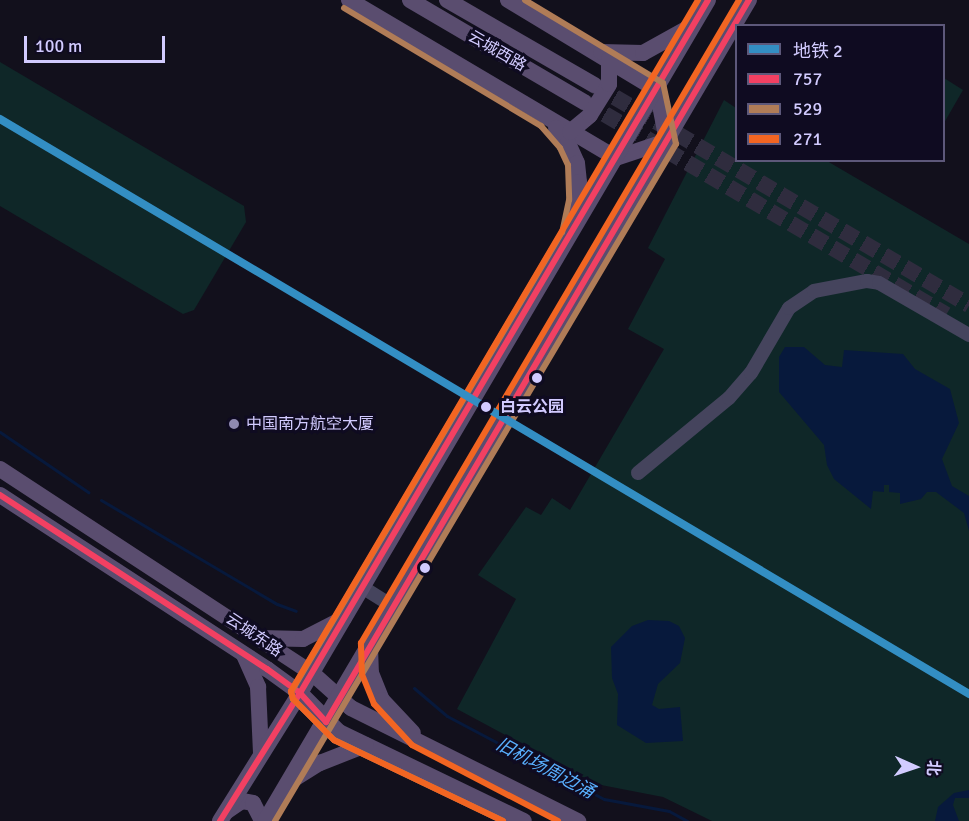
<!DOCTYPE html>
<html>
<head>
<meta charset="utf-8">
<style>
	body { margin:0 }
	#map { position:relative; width:969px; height:821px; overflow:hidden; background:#12101c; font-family:Signika,"Noto Sans SC",sans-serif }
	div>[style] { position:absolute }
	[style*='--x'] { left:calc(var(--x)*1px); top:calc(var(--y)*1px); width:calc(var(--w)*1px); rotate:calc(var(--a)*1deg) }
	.green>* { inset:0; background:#0f2728 }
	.water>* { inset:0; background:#07193c }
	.stream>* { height:3px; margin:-1.5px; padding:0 1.5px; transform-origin:1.5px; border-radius:1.5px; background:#07193c }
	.major-tunnel>* { height:16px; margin-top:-8px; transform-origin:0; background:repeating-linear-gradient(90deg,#2f2c3e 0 16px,transparent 0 24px) }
	.minor>* { height:14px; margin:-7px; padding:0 7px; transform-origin:7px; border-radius:7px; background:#45445d }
	.major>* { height:16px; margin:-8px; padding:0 8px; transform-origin:8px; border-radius:8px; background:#5a4d6f }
	.bus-1>* { height:6px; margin:-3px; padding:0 3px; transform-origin:3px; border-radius:3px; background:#f24062 }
	.bus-2>* { height:6px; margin:-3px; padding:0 3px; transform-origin:3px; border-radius:3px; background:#b07c57 }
	.bus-3>* { height:6px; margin:-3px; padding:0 3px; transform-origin:3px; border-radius:3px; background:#f26522 }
	.metro-1>* { height:8px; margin:-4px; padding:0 4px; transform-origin:4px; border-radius:4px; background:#338ec3 }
	.dots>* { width:16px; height:16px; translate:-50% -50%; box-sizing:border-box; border:3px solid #0f0b21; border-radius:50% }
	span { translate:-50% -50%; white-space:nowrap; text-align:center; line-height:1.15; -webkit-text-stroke:6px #0f0b21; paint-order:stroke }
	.street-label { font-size:16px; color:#d2cbff }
	.stop-label { font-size:16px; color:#d2cbff; font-weight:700 }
	.left { translate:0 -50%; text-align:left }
	.poi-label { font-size:16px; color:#d2cbff }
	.water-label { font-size:18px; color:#59b0ff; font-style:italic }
	.legend { position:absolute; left:735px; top:24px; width:210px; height:138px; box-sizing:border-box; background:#0f0b21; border:2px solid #5d587a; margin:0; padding:8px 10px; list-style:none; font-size:18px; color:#d2cbff }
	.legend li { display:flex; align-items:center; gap:12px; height:30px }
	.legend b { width:30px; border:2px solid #5d587a }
	.north { position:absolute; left:885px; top:737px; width:60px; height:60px; -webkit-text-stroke:4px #0f0b21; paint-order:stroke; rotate:93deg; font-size:16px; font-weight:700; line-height:24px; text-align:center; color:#d2cbff }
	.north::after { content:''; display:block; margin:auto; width:21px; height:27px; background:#d2cbff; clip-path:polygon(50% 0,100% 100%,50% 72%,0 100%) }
	.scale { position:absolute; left:24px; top:36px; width:141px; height:27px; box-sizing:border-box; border:3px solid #d2cbff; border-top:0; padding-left:8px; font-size:18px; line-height:21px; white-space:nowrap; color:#d2cbff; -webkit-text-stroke:4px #0f0b21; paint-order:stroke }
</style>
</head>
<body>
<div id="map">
	<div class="green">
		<i style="clip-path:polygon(0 62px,244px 206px,246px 222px,194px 310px,183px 314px,0 206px)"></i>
		<i style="clip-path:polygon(944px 78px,963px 90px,944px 123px)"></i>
		<i style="clip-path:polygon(724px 100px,736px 108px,736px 160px,827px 161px,969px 244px,969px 821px,712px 821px,663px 797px,596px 784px,457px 709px,516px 599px,478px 575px,526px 507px,541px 515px,552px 498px,570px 510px,664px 349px,628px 329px,665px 259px,648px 248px)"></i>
	</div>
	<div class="water">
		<i style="clip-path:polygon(785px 347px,804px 347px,825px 365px,842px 367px,844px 350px,903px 354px,915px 369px,950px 389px,959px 423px,942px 459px,952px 486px,969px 496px,969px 531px,964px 513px,936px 492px,927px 492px,921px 499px,900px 504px,900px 493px,889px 492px,889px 485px,884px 485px,884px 492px,873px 491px,871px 509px,834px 479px,827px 465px,824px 445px,779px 392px,779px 357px)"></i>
		<i style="clip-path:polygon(648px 620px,669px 621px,679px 626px,685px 638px,680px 663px,658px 684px,652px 705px,659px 709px,680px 707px,683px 741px,646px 743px,617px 725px,618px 694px,612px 678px,611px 647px,632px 626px)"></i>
		<i style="clip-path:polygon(969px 790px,969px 798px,955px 798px,953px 805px,959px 821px,935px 821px,938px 807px,954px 793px)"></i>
	</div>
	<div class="stream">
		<i style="--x:0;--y:432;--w:107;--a:34.3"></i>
		<i style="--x:101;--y:500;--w:204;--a:30.6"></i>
		<i style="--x:277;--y:604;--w:20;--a:20"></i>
		<i style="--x:414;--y:688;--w:43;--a:40.3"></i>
		<i style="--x:447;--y:716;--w:178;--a:27.9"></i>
		<i style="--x:604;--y:799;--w:66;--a:10.5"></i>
		<i style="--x:669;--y:811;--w:21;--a:29"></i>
	</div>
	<div class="major-tunnel">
		<i style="--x:594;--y:85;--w:435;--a:30.4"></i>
		<i style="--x:584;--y:102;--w:420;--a:30.4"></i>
	</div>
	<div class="minor">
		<i style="--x:638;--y:473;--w:118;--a:-39.5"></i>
		<i style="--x:729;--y:398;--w:33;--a:-49"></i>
		<i style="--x:751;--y:373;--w:75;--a:-59.7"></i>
		<i style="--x:789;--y:308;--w:30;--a:-34"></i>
		<i style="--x:814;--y:291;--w:54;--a:-10.7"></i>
		<i style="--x:867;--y:281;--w:12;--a:9"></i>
		<i style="--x:879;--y:283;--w:104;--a:30"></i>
		<i style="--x:362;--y:587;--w:36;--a:32"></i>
	</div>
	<div class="major">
		<i style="--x:349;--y:0;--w:310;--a:30.6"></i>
		<i style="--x:616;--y:158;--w:54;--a:-18.4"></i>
		<i style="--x:410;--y:0;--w:202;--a:30.4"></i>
		<i style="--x:447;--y:0;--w:170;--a:30"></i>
		<i style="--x:508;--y:0;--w:174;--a:31.1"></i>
		<i style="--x:657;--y:90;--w:52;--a:78.9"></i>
		<i style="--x:601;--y:52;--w:42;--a:1.4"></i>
		<i style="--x:643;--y:53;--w:51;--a:-29.1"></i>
		<i style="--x:556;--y:128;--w:19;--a:51"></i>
		<i style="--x:568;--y:143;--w:22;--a:66"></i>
		<i style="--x:577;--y:163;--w:19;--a:84"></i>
		<i style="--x:579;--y:182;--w:40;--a:98.5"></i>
		<i style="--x:570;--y:132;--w:26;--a:-40"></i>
		<i style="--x:590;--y:115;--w:36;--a:-58"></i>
		<i style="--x:609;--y:84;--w:24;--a:-90"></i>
		<i style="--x:0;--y:469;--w:373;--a:33.2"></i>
		<i style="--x:312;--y:673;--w:52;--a:41.9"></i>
		<i style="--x:351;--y:708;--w:254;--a:26.5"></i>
		<i style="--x:0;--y:495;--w:319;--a:33.1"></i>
		<i style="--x:267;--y:669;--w:41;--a:36"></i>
		<i style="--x:300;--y:693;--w:55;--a:45"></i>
		<i style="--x:339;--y:732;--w:205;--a:25.7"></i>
		<i style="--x:260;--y:638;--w:43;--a:1.3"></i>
		<i style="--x:303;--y:639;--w:46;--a:-27.1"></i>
		<i style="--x:370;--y:647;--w:26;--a:88"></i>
		<i style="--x:371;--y:673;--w:29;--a:68"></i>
		<i style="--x:382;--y:700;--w:45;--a:46.8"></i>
		<i style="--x:244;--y:655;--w:35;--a:66"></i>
		<i style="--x:258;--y:687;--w:66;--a:87.4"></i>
		<i style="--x:294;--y:779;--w:31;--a:-32"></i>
		<i style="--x:320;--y:763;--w:49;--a:-21.4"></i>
		<i style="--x:227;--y:811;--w:18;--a:-34"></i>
		<i style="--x:242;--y:801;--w:11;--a:10"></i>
		<i style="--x:253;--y:803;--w:20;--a:63"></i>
		<i style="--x:220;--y:821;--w:151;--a:-58"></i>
		<i style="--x:300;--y:693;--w:804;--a:-59.51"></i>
		<i style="--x:265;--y:821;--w:953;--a:-59.48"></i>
	</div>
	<div class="bus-1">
		<i style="--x:0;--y:495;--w:319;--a:33.1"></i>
		<i style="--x:267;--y:669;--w:41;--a:36"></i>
		<i style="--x:300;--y:693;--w:39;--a:48"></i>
		<i style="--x:326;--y:722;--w:837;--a:-59.64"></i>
		<i style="--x:220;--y:821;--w:151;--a:-58"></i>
		<i style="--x:300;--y:693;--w:804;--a:-59.51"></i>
	</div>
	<div class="bus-2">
		<i style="--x:344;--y:8;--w:230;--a:30.9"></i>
		<i style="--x:541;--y:126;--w:29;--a:49"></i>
		<i style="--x:560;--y:148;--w:19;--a:65"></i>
		<i style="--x:568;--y:165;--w:35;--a:88"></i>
		<i style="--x:569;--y:200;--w:33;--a:102"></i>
		<i style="--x:562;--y:232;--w:534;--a:120.5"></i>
		<i style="--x:291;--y:692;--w:7;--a:74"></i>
		<i style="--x:293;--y:699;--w:58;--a:45"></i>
		<i style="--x:334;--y:740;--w:187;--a:25.6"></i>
		<i style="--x:275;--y:821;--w:787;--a:-59.36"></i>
		<i style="--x:676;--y:144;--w:62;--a:-102"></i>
		<i style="--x:663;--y:83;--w:161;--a:-149"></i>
	</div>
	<div class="bus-3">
		<i style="--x:503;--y:821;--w:187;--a:-154.4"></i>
		<i style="--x:334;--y:740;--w:58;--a:-135"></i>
		<i style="--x:293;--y:699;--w:8;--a:-104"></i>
		<i style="--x:291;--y:691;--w:802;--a:-59.5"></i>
		<i style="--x:558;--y:821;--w:165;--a:-152.5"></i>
		<i style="--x:412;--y:745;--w:56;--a:-132.8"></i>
		<i style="--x:374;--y:704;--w:31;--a:-112"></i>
		<i style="--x:362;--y:675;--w:32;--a:-92"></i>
		<i style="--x:361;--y:643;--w:746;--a:-59.55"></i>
	</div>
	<div class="metro-1">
		<i style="--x:0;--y:119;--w:1127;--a:30.68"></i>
	</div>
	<div class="dots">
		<i style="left:537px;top:378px;background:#d2cbff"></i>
		<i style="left:486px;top:407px;background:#d2cbff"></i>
		<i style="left:234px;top:424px;background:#8f8ab0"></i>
		<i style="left:425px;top:568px;background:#d2cbff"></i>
	</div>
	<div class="street-label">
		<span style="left:497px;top:51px;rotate:30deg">云城西路</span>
		<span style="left:254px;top:635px;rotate:34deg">云城东路</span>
	</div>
	<div class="stop-label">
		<span class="left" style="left:500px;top:407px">白云公园</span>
	</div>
	<div class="poi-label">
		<span class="left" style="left:246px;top:424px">中国南方航空大厦</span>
	</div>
	<div class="water-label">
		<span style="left:545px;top:768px;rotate:28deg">旧机场周边涌</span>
	</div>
	<ul class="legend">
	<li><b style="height:8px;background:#338ec3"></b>地铁 2</li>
	<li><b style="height:8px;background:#f24062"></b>757</li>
	<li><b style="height:8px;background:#b07c57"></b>529</li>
	<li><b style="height:8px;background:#f26522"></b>271</li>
	</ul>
	<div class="north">北</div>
	<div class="scale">100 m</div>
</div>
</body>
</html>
